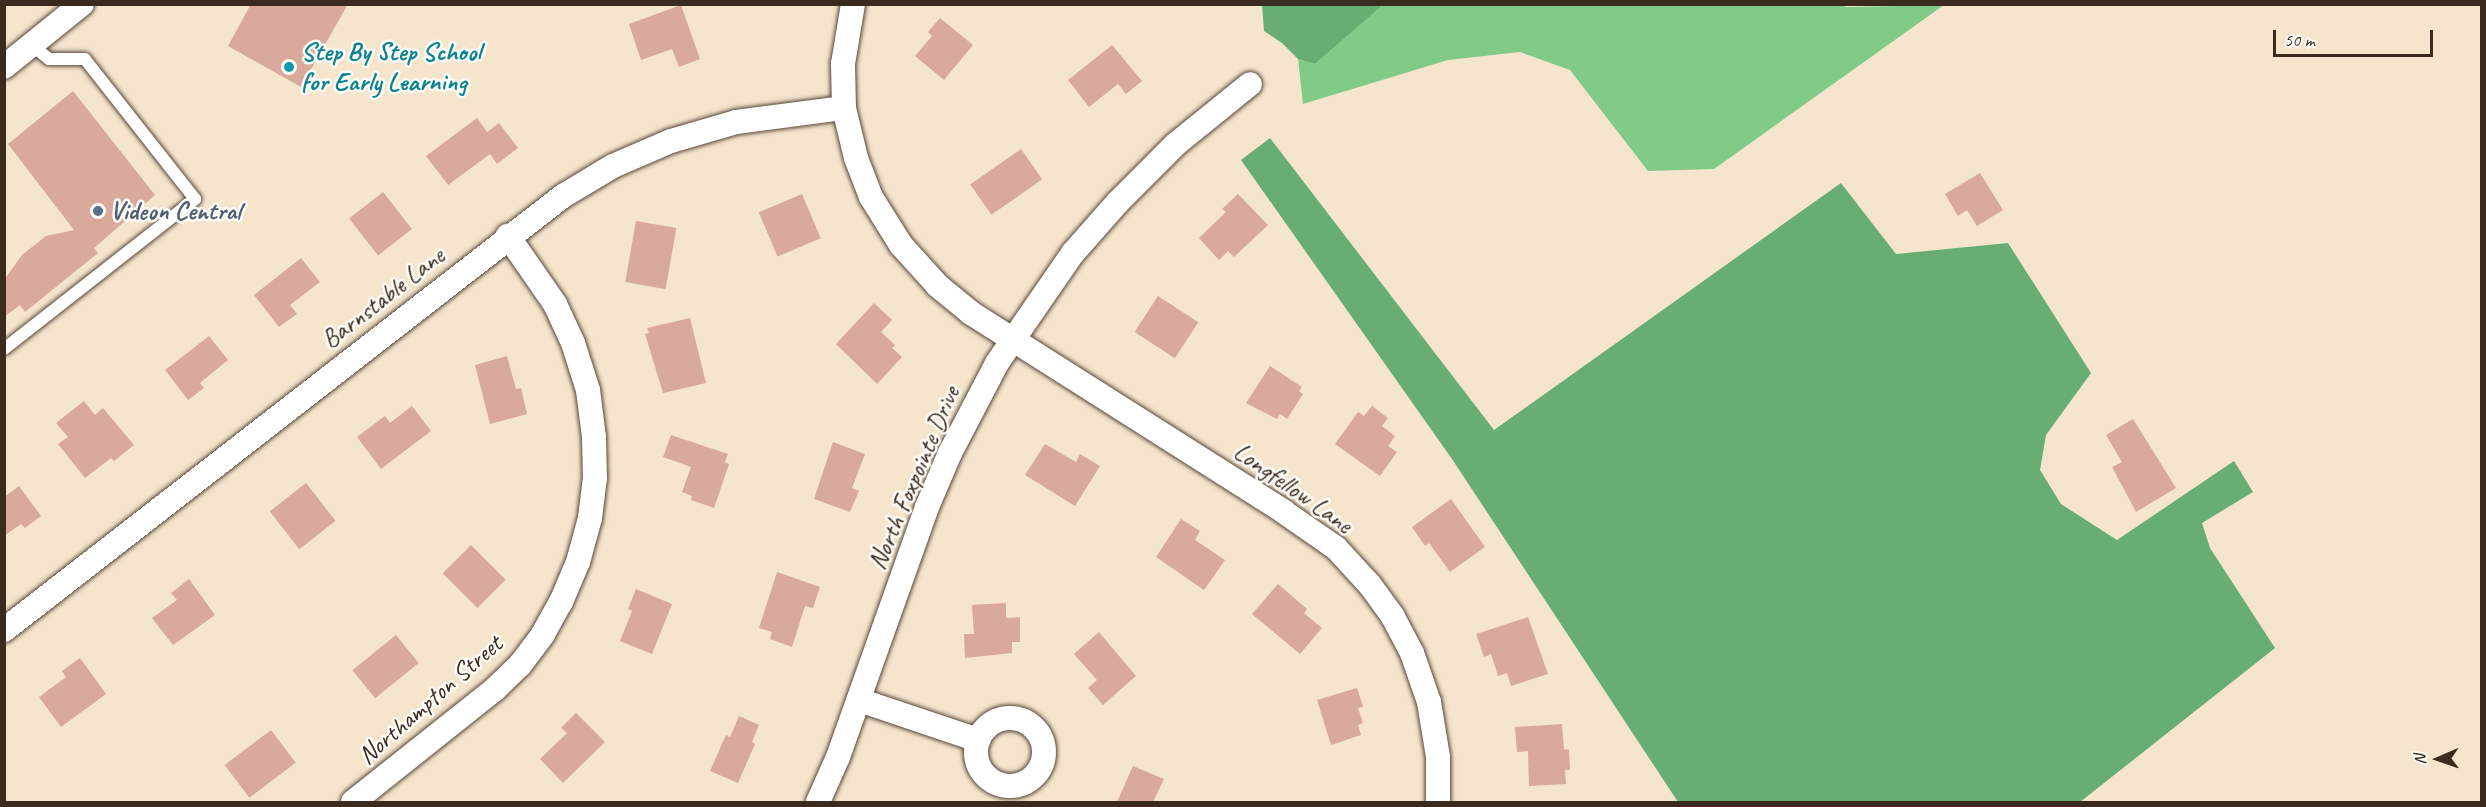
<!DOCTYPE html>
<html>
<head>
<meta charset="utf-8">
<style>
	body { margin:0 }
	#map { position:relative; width:2486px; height:807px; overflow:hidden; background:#f5e5cd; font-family:Caveat,sans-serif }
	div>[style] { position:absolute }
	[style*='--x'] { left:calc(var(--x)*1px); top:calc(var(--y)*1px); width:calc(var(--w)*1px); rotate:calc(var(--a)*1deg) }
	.green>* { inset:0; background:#81ca87 }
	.forest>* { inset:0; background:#68ae74 }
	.building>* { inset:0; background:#d9a99b; transform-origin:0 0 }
	.roads { filter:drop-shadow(0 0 2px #574638) drop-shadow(0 0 2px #574638) }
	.service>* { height:12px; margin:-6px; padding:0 6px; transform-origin:6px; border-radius:6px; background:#fff }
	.minor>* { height:24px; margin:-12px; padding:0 12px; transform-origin:12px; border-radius:12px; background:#fff }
	.minor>.ring { margin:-12px; padding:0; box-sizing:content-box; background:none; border:24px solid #fff; border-radius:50% }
	.dots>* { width:16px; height:16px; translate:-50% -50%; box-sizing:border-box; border:3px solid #fdfcf7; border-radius:50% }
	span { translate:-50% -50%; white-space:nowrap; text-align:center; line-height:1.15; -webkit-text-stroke:5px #fdfcf7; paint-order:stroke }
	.culture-label { font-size:26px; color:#0d838f; font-weight:700 }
	.left { translate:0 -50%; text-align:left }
	.service-label { font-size:26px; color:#4e5e75; font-weight:700 }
	.street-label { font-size:26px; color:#3b2a1e }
	.frame { position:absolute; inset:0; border:6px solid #3b2a1e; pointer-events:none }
	.north { position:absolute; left:2408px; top:729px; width:60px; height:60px; -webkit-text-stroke:4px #fdfcf7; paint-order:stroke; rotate:268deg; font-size:16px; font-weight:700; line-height:24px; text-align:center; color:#3b2a1e }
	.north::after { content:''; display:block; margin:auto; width:21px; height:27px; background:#3b2a1e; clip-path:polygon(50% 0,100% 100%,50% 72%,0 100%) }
	.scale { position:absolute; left:2273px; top:30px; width:160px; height:27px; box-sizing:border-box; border:3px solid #3b2a1e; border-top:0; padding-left:8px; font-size:18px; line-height:21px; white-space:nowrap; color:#3b2a1e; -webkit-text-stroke:4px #fdfcf7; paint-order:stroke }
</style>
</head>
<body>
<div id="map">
	<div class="green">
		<i style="clip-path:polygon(1842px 4px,1846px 7px,1944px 5px,1714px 169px,1648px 171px,1570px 70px,1520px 52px,1448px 60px,1303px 104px,1298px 59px,1315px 64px,1383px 5px)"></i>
	</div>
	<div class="forest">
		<i style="clip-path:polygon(1262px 5px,1263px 4px,1383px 5px,1315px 64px,1298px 59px,1282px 43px,1264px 31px)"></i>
		<i style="clip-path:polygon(1270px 138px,1494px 430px,1841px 183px,1896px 254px,2008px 243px,2091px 373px,2046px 435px,2040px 470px,2061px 504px,2117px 540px,2234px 461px,2253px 492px,2202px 523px,2210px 548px,2275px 648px,2080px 802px,1678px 802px,1452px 459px,1241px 160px)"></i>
	</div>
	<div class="building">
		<i style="clip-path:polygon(251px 4px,348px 4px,301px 87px,228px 46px)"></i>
		<i style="clip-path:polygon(681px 5px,700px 59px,679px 67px,672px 49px,641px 60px,629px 24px)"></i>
		<i style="clip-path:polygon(940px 18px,973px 45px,944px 80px,915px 56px,932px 36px,928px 32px)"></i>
		<i style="clip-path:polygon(1112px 45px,1142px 81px,1126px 94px,1118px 84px,1089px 107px,1068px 80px)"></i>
		<i style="clip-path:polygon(73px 91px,155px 195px,94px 248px,98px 253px,25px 312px,20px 305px,4px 317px,4px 280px,22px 255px,46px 236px,74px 230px,8px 144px)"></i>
		<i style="clip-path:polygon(477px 118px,487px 132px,499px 123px,518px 148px,497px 164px,490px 154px,448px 185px,426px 156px)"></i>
		<i style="left:1021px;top:149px;width:37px;height:62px;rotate:55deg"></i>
		<i style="clip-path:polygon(1980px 173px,2003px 210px,1977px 226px,1967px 210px,1958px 216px,1945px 194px)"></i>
		<i style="left:383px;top:192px;width:47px;height:43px;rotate:52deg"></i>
		<i style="left:802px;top:194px;width:48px;height:47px;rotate:67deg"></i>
		<i style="clip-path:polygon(1238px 194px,1268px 225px,1234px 257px,1228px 251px,1219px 260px,1199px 238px,1226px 212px,1222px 209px)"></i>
		<i style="left:636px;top:221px;width:41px;height:62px;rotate:10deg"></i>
		<i style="clip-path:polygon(301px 258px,320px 282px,290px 305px,297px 314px,279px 327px,254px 295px)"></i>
		<i style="left:1158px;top:296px;width:48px;height:43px;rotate:33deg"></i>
		<i style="clip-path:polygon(874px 303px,892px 320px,881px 332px,895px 345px,892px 348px,902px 357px,877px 384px,836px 344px)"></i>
		<i style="clip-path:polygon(690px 318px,706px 383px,663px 393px,645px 334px,649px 333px,647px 328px)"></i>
		<i style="clip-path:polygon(209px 336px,228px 360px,200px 383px,204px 388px,188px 400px,165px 370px)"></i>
		<i style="clip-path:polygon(507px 356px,516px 389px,521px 388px,527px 414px,490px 424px,475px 365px)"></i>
		<i style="clip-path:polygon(1270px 366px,1302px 387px,1299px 391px,1303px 394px,1287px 419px,1280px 414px,1277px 419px,1246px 403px)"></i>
		<i style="clip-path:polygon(84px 401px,95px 415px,103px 408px,134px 445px,114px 461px,111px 458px,85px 478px,58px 444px,68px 437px,56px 423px)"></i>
		<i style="clip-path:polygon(412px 406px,431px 431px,381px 469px,357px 437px,385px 416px,390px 423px)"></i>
		<i style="clip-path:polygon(1372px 406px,1388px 418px,1382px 426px,1395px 436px,1388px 446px,1397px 452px,1380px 476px,1335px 444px,1358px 412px,1364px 416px)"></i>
		<i style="clip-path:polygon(2133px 419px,2176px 488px,2136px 512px,2112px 467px,2122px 462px,2106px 435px)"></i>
		<i style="clip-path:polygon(671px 435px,728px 454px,725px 462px,729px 464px,714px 508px,691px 500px,692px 496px,682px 492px,691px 467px,663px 457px)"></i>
		<i style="clip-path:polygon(833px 442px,865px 454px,852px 488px,859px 491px,850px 512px,814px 499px)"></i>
		<i style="clip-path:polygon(1045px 444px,1076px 462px,1080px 454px,1100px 466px,1075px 506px,1025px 475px)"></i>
		<i style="left:306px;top:483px;width:48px;height:46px;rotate:52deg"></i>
		<i style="clip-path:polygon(19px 486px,41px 516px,25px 528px,21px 524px,4px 536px,4px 497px)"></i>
		<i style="clip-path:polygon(1451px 499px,1485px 547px,1450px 572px,1429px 543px,1425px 546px,1412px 527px)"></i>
		<i style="clip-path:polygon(1181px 519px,1200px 531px,1195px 540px,1225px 560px,1204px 590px,1156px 557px)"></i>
		<i style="left:471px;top:545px;width:49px;height:40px;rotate:45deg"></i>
		<i style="clip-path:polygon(777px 572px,820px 587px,813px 608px,805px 606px,792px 647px,770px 639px,772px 632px,759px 628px)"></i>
		<i style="clip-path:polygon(189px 579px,215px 615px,173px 645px,152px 618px,177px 600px,171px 593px)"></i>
		<i style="clip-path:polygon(1278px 584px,1307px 609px,1304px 613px,1322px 628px,1300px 654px,1252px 614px)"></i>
		<i style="clip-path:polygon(636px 589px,672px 604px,652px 654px,620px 641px,632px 611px,628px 609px)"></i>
		<i style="clip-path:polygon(1006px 603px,1006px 618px,1020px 617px,1020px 642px,1012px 642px,1012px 653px,965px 658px,964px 634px,974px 634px,972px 605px)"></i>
		<i style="clip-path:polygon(1528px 617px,1548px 674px,1511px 686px,1507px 673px,1498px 676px,1491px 654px,1484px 657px,1476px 634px)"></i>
		<i style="clip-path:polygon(1099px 632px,1136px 676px,1103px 705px,1088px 688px,1097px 680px,1074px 654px)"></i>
		<i style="left:396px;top:635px;width:36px;height:56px;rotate:51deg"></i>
		<i style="clip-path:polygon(80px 658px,106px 694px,61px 727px,39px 697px,66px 677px,62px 671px)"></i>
		<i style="clip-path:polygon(1357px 688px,1363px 707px,1358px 708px,1363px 723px,1358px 725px,1361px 735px,1331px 745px,1317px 700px)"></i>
		<i style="clip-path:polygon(576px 713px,605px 742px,563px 783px,540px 759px,567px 733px,561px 728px)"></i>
		<i style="clip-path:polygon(739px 716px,759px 725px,752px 742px,755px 744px,738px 783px,710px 771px,726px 735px,730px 737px)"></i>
		<i style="clip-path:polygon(1562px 724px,1564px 750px,1569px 749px,1570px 770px,1565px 770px,1566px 784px,1529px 786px,1528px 751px,1517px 752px,1515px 727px)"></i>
		<i style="left:271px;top:730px;width:41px;height:58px;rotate:53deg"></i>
		<i style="clip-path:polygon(1133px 766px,1164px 779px,1153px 802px,1117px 802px)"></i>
	</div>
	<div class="roads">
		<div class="service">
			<i style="--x:4;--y:349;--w:243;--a:-38.1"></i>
			<i style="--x:195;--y:199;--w:178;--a:-128.2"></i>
			<i style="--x:85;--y:59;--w:36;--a:180"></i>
			<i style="--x:49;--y:59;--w:22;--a:-141"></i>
		</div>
		<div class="minor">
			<i style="--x:853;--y:4;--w:61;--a:99.5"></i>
			<i style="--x:843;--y:64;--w:44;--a:88.7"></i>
			<i style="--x:844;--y:108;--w:51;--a:76.5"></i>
			<i style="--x:856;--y:158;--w:42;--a:69"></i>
			<i style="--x:871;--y:197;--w:57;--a:58"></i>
			<i style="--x:901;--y:245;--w:55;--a:47.9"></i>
			<i style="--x:938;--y:286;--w:43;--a:39.3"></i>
			<i style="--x:971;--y:313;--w:371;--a:32.4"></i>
			<i style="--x:1284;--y:512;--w:63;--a:34.7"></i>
			<i style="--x:1336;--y:548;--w:50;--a:47.4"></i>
			<i style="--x:1370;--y:585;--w:39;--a:54"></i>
			<i style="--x:1393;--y:617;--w:41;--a:62.2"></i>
			<i style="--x:1412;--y:653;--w:52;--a:70.9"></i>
			<i style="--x:1429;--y:702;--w:56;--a:80.7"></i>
			<i style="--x:1438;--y:757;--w:45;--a:90"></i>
			<i style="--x:4;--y:67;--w:100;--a:-38.9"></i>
			<i style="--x:4;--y:630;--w:708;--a:-37.83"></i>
			<i style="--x:563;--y:196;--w:58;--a:-31"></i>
			<i style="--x:613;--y:166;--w:63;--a:-23.3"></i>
			<i style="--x:671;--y:141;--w:68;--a:-16.3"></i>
			<i style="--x:736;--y:122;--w:109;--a:-7.4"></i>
			<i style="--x:859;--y:700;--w:126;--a:18.6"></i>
			<i class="ring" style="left:976px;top:718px;width:44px;height:44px"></i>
			<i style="--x:353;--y:802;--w:181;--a:-38.5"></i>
			<i style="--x:495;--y:689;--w:35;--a:-44"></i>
			<i style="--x:520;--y:665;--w:39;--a:-53"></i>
			<i style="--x:543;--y:634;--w:37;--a:-61"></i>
			<i style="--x:561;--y:602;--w:43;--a:-67"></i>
			<i style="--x:578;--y:562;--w:46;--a:-74.7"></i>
			<i style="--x:590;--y:518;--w:39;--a:-83"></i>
			<i style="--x:595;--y:479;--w:42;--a:-91.4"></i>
			<i style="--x:594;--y:437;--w:47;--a:-97.3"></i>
			<i style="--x:588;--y:390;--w:49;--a:-107.7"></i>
			<i style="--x:573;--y:343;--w:43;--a:-114.8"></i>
			<i style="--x:555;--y:304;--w:83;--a:-124.7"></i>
			<i style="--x:818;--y:802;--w:49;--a:-66"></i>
			<i style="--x:838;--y:757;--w:265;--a:-70.4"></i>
			<i style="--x:927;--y:507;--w:59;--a:-66.9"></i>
			<i style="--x:950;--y:453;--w:102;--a:-62.4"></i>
			<i style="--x:997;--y:363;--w:134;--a:-55.4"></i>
			<i style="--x:1073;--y:253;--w:68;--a:-48.6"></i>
			<i style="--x:1118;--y:202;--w:82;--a:-45"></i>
			<i style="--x:1176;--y:144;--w:95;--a:-39"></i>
		</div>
	</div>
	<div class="dots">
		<i style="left:289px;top:67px;background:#0f9aa8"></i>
		<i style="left:98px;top:211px;background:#5c6f8a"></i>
	</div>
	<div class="culture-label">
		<span class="left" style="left:301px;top:67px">Step By Step School<br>for Early Learning</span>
	</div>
	<div class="service-label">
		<span class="left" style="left:110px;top:211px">Videon Central</span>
	</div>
	<div class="street-label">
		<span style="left:383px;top:298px;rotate:-38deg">Barnstable Lane</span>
		<span style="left:914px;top:478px;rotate:-67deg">North Foxpointe Drive</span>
		<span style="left:1293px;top:488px;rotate:35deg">Longfellow Lane</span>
		<span style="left:430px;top:700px;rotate:-41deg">Northampton Street</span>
	</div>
	<div class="frame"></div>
	<div class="north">N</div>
	<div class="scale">50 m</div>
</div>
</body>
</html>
